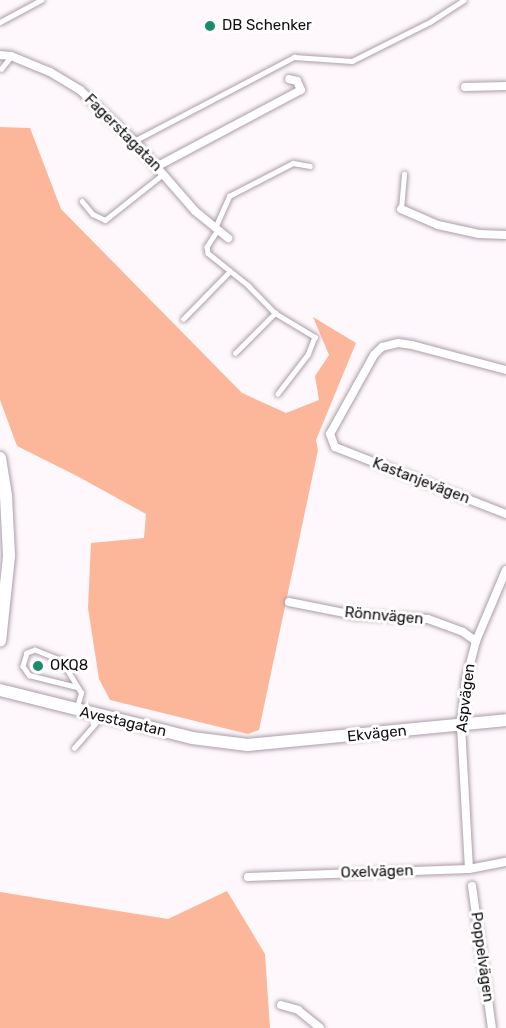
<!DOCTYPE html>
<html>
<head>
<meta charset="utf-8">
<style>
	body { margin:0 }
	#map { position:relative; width:506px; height:1028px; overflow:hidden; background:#fef8fc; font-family:Rubik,sans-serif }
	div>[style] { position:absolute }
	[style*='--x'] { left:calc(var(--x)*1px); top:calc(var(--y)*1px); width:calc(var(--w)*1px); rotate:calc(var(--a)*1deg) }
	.green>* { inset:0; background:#fcb699 }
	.roads { filter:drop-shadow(0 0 2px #ac9da8) drop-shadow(0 0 2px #ac9da8) }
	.lane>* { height:4.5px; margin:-2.25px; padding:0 2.25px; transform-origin:2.25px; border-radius:2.25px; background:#fff }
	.street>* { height:8px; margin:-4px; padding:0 4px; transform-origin:4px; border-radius:4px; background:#fff }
	.secondary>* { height:12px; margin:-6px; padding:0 6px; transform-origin:6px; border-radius:6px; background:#fff }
	.dots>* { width:16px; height:16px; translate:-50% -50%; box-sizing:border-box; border:3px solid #fff; border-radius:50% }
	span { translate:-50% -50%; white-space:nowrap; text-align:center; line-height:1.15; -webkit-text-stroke:6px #fff; paint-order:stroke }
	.poi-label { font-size:15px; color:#120d10 }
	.left { translate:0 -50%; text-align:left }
	.street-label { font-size:15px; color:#120d10 }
</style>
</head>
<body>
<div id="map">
	<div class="green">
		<i style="clip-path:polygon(0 127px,30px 128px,61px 209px,242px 393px,286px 413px,319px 400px,315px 376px,329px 355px,313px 317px,356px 343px,316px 440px,318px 450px,259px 730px,248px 734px,110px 700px,99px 679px,88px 608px,91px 543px,144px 538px,146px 514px,77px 476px,17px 446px,0 400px)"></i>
		<i style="clip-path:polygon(227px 891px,265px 954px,270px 1028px,0 1028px,0 892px,168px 919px)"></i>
	</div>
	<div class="roads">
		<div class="lane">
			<i style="--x:0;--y:22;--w:47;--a:-28.2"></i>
			<i style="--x:1;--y:69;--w:16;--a:-52"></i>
			<i style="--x:134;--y:141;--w:181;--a:-27.7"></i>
			<i style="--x:294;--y:57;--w:58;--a:3.9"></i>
			<i style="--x:352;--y:61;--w:87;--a:-26.6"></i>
			<i style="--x:430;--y:22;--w:40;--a:-32.9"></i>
			<i style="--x:82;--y:201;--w:17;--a:50"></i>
			<i style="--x:93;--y:214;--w:13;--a:27"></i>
			<i style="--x:105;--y:220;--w:74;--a:-38.4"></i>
			<i style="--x:401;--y:209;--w:35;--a:-85"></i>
			<i style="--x:215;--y:228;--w:35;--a:-66"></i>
			<i style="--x:229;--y:196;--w:72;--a:-27.3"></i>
			<i style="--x:293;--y:163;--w:17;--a:10"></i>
			<i style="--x:218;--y:230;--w:20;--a:123"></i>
			<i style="--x:207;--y:247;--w:6;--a:81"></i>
			<i style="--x:208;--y:253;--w:51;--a:38.7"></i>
			<i style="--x:248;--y:285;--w:39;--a:46"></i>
			<i style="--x:275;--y:313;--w:47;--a:31"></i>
			<i style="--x:315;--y:337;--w:19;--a:111"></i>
			<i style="--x:308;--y:355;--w:49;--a:127.6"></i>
			<i style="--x:183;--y:319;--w:66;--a:-45.6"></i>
			<i style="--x:235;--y:353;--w:57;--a:-45"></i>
			<i style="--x:77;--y:707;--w:15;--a:-74"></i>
			<i style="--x:81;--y:693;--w:37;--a:-121"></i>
			<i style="--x:62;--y:661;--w:29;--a:-158"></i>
			<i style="--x:35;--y:650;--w:9;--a:159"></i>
			<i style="--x:27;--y:653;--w:14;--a:107"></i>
			<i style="--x:23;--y:666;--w:11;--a:56"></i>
			<i style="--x:29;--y:675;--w:49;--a:14"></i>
			<i style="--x:74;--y:748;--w:41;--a:-48.9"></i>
		</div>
		<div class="street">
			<i style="--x:0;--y:55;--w:11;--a:5"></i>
			<i style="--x:11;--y:56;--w:42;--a:22.3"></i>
			<i style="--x:50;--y:72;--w:35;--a:31"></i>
			<i style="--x:80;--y:90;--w:74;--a:43.4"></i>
			<i style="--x:134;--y:141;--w:93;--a:48.9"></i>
			<i style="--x:195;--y:211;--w:43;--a:39.3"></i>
			<i style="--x:465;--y:87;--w:41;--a:-1.4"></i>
			<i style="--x:156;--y:167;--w:164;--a:-28"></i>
			<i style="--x:301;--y:90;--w:10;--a:-114"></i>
			<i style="--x:297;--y:81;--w:8;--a:-166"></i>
			<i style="--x:401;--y:209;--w:40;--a:23.4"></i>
			<i style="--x:438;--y:225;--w:42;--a:12.4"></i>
			<i style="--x:479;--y:234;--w:27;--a:2"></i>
			<i style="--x:506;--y:370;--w:97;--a:-165.1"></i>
			<i style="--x:412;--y:345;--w:14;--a:-172"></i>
			<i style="--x:398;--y:343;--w:16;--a:166"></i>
			<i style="--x:382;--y:347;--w:11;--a:135"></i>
			<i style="--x:374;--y:355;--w:90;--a:119.1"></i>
			<i style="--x:330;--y:434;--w:14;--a:69"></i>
			<i style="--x:335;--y:447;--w:184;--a:21.4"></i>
			<i style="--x:289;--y:602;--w:66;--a:11.3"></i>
			<i style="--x:354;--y:615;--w:74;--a:3.1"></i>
			<i style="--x:428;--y:619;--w:37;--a:20"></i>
			<i style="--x:463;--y:632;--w:16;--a:35"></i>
			<i style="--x:469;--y:869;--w:143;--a:-93.2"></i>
			<i style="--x:461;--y:726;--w:46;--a:-83.8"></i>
			<i style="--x:466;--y:680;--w:40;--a:-75.6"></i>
			<i style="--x:476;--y:641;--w:77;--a:-67.1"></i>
			<i style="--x:248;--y:877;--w:221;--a:-2.1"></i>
			<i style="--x:469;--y:869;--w:38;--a:-11"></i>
			<i style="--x:472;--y:886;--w:143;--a:82"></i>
			<i style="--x:281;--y:1005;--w:18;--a:16"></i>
			<i style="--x:298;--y:1010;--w:28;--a:39"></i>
		</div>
		<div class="secondary">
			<i style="--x:0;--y:458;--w:38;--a:81"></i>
			<i style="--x:6;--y:496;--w:60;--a:87.1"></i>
			<i style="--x:9;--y:556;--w:85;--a:96"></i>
			<i style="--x:0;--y:690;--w:198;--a:14"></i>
			<i style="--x:192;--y:738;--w:56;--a:7.1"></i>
			<i style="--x:248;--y:745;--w:259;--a:-5.5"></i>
		</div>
	</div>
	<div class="dots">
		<i style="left:210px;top:26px;background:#1b8b6b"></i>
		<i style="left:38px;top:666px;background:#1b8b6b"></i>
	</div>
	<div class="poi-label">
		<span class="left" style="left:222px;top:26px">DB Schenker</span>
		<span class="left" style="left:50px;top:666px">OKQ8</span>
	</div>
	<div class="street-label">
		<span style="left:123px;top:133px;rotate:45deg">Fagerstagatan</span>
		<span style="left:421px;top:481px;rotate:21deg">Kastanjevägen</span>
		<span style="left:384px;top:616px;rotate:5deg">Rönnvägen</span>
		<span style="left:466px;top:698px;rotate:-83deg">Aspvägen</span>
		<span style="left:123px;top:722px;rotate:13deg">Avestagatan</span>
		<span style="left:377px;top:734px;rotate:-6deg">Ekvägen</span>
		<span style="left:377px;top:872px;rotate:-2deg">Oxelvägen</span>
		<span style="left:482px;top:957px;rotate:82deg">Poppelvägen</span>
	</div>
</div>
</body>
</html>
